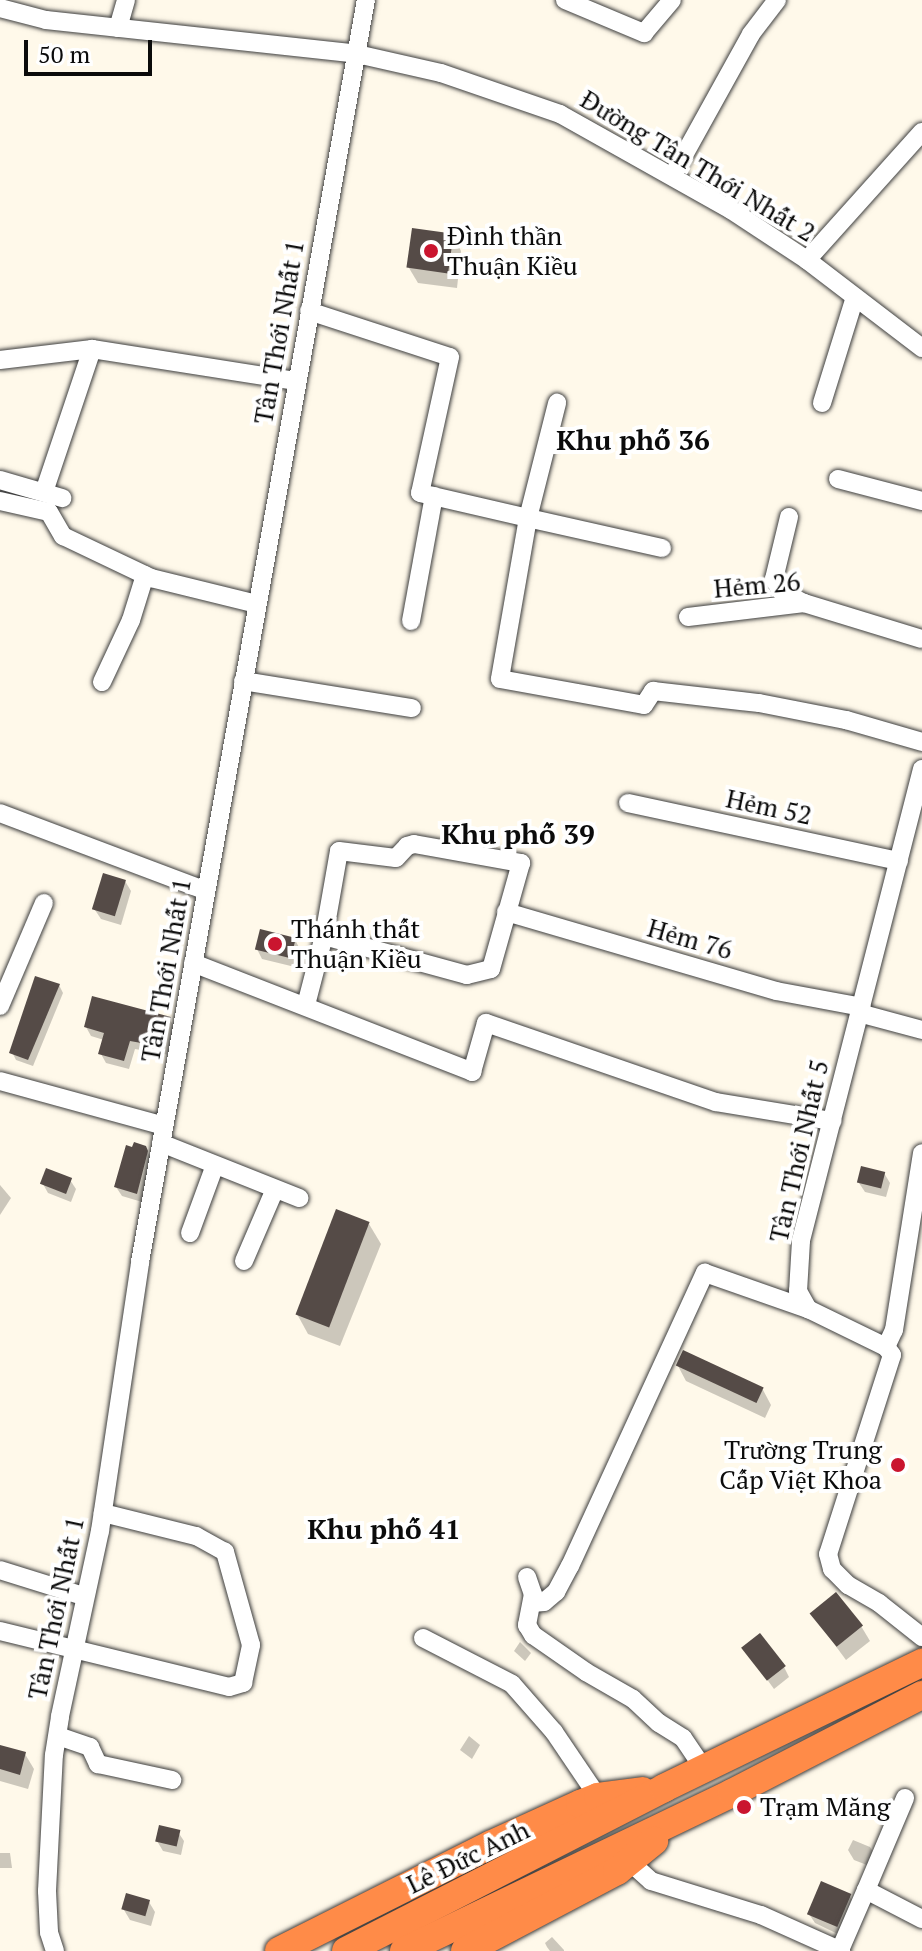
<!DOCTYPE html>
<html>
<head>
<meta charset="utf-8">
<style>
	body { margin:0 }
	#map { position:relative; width:922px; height:1951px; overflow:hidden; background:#fff9ea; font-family:"PT Serif",serif }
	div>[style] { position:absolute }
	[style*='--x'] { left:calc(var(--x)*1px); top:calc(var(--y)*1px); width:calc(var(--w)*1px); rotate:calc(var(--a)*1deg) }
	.shadow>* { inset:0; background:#0003 }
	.building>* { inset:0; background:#554b47; transform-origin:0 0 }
	.roads { filter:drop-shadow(0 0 2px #3e3e3e) drop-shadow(0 0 2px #3e3e3e) }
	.minor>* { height:18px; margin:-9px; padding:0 9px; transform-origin:9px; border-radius:9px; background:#fff }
	.highway>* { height:28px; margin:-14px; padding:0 14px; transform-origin:14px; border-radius:14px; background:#ff8b48 }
	.dots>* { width:22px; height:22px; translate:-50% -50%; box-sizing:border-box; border:4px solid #fff; border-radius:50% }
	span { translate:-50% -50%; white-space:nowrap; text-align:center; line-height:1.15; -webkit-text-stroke:8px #fff; paint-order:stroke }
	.street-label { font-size:26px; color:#0b0b0b }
	.poi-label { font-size:26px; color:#0b0b0b }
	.left { translate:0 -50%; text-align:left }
	.right { translate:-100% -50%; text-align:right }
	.neighbourhood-label { font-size:28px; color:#0b0b0b; font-weight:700 }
	.scale { position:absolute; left:24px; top:40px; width:128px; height:36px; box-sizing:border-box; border:4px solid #0b0b0b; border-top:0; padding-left:10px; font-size:24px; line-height:28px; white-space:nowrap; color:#0b0b0b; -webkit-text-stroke:6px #fff; paint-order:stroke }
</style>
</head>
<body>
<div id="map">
	<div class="shadow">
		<i style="clip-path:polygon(453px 235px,461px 251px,457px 288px,418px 283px,409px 268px)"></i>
		<i style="clip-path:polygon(125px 881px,131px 891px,121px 925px,101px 919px,95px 910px)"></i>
		<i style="clip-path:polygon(295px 940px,300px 949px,295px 967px,262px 959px,257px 949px)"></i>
		<i style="clip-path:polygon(59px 985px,63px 993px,33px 1066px,16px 1060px,12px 1052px)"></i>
		<i style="clip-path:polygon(169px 1018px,175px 1028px,169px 1055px,135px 1049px,129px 1069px,106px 1063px,101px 1054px,104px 1040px,91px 1036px,86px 1027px)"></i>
		<i style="clip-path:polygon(145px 1148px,151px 1158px,142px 1202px,122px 1196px,116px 1187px)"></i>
		<i style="clip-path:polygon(884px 1173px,890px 1183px,886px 1197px,865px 1192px,859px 1183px)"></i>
		<i style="clip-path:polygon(70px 1180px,76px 1189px,71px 1202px,48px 1193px,43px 1184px)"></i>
		<i style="clip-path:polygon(0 1185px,11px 1198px,0 1215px)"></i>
		<i style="clip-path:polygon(369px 1224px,381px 1244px,340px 1346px,308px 1334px,297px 1314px)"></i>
		<i style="clip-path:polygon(678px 1366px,763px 1390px,771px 1405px,765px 1418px,686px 1381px)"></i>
		<i style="clip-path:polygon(812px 1614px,861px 1626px,870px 1641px,846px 1660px)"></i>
		<i style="clip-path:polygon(520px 1642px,531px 1653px,525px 1661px,514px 1651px)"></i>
		<i style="clip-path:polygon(744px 1648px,784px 1667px,789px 1677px,774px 1689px)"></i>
		<i style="clip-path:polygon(469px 1736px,480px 1745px,472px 1759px,460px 1750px)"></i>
		<i style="clip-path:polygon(0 1747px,25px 1754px,34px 1769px,28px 1789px,0 1781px)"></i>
		<i style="clip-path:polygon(178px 1832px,184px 1841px,181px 1855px,163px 1851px,157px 1841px)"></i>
		<i style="clip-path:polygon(853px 1840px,870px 1847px,876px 1857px,872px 1867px,854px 1860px,848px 1850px)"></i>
		<i style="clip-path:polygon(0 1853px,10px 1853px,12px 1868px,0 1868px)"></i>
		<i style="clip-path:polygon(850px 1896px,855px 1906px,842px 1936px,815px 1923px,809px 1914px)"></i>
		<i style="clip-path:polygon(149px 1902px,155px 1912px,151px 1926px,130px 1920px,124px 1910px)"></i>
		<i style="clip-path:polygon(552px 1937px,564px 1950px,564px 1951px,550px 1951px,547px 1947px,545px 1943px)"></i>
	</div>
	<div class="building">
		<i style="left:412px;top:228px;width:42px;height:40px;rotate:8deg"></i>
		<i style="left:103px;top:873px;width:24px;height:38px;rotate:17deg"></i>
		<i style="left:260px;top:929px;width:37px;height:21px;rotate:14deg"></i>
		<i style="clip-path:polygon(35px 976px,60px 984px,28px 1060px,9px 1053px)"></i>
		<i style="clip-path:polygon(92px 996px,171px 1017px,164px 1047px,130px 1041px,124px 1061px,98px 1054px,104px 1033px,84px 1027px)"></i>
		<i style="clip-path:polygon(134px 1142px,146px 1146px,148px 1151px,137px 1194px,114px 1187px,126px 1145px,132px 1147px)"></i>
		<i style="left:861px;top:1166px;width:25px;height:17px;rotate:14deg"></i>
		<i style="left:46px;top:1168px;width:28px;height:17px;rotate:21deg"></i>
		<i style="left:336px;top:1209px;width:36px;height:113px;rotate:21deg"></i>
		<i style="left:683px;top:1350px;width:89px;height:17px;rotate:25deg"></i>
		<i style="left:836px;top:1592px;width:43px;height:34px;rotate:51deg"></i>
		<i style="left:760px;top:1633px;width:42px;height:24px;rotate:52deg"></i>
		<i style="clip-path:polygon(0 1745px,26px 1752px,20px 1775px,0 1769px)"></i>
		<i style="left:159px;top:1825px;width:22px;height:17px;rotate:13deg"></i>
		<i style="left:821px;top:1881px;width:33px;height:36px;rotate:23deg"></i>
		<i style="left:126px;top:1893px;width:25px;height:17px;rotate:16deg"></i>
	</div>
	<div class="roads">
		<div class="minor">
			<i style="--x:565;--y:0;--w:86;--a:22.7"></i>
			<i style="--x:644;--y:33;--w:43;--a:-49.7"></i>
			<i style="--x:0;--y:8;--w:48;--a:14.6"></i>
			<i style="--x:46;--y:20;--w:313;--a:6.2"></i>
			<i style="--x:357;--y:54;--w:86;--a:12.7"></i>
			<i style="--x:441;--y:73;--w:126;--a:19"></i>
			<i style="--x:560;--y:114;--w:196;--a:29.3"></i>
			<i style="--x:731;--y:210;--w:91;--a:33.3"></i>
			<i style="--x:807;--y:260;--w:145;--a:37.4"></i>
			<i style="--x:118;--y:28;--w:29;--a:-74"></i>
			<i style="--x:673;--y:175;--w:161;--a:-61"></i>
			<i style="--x:751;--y:34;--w:43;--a:-52.6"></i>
			<i style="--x:807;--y:260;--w:172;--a:-48.1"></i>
			<i style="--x:309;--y:311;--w:148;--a:18.1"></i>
			<i style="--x:450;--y:357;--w:139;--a:102.4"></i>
			<i style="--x:420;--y:493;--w:111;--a:13"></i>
			<i style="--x:528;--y:518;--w:119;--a:-75.8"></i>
			<i style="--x:0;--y:360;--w:93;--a:-6.8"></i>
			<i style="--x:92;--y:349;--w:207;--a:8.9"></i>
			<i style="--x:822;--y:403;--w:111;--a:-72.7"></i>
			<i style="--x:838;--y:479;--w:87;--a:14.7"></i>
			<i style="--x:0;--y:480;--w:65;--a:16.2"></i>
			<i style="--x:44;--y:492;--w:151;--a:-71.4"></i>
			<i style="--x:0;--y:501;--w:50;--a:12.7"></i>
			<i style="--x:49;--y:512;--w:28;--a:60"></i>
			<i style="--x:63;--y:536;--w:98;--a:25.5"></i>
			<i style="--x:151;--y:578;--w:109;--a:13.8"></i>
			<i style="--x:789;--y:517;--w:64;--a:103.6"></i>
			<i style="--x:774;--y:579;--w:14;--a:60"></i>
			<i style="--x:781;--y:591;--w:26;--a:28"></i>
			<i style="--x:662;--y:548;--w:137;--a:-167.4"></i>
			<i style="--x:528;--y:518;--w:163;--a:99.9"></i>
			<i style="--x:500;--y:679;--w:146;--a:10.2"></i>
			<i style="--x:644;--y:705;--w:17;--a:-57"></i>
			<i style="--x:653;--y:691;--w:107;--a:6.5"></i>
			<i style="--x:759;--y:703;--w:89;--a:11.1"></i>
			<i style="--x:846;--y:720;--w:79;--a:16.1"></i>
			<i style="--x:688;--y:617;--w:117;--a:-6.9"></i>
			<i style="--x:804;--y:603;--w:123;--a:17"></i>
			<i style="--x:411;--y:621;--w:127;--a:-79.6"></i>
			<i style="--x:243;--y:681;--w:171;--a:9.1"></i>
			<i style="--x:102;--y:682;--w:68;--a:-64.9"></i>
			<i style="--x:131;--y:620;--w:47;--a:-72.7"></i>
			<i style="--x:922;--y:769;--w:487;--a:104.4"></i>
			<i style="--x:801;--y:1241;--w:50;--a:93.4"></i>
			<i style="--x:798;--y:1291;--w:21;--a:61"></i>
			<i style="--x:808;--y:1309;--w:87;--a:26"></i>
			<i style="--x:886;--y:1347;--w:10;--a:53"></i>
			<i style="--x:892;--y:1355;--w:209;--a:107.8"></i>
			<i style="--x:828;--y:1554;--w:16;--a:75"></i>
			<i style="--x:832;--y:1569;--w:23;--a:45"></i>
			<i style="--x:848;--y:1585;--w:36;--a:30"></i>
			<i style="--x:879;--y:1603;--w:55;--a:38.3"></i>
			<i style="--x:628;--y:803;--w:277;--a:12.1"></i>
			<i style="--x:0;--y:813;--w:220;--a:20.7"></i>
			<i style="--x:506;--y:912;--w:281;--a:16.3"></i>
			<i style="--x:776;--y:991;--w:87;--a:10.5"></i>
			<i style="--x:193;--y:963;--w:300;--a:21.3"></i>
			<i style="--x:472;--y:1072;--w:51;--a:-74.1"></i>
			<i style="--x:486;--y:1023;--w:243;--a:19"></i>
			<i style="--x:716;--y:1102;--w:118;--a:9.3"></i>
			<i style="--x:306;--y:1005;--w:71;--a:-75.4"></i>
			<i style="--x:324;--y:936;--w:86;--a:-80"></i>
			<i style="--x:339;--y:851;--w:57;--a:7"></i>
			<i style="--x:396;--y:858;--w:16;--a:-47"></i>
			<i style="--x:407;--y:846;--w:7;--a:-16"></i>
			<i style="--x:414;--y:844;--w:109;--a:10.1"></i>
			<i style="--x:521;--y:863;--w:110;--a:105.8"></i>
			<i style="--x:491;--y:969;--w:25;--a:166"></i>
			<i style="--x:467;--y:975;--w:148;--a:-164.7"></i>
			<i style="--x:0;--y:1006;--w:112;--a:-66.9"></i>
			<i style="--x:859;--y:1013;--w:65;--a:15.1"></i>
			<i style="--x:0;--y:1081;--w:170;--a:15.3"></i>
			<i style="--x:161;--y:1143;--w:149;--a:21.7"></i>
			<i style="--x:190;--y:1233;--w:72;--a:-69.8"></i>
			<i style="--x:244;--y:1261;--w:78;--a:-66.7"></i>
			<i style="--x:886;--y:1347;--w:19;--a:-65"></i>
			<i style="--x:894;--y:1330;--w:179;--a:-81"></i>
			<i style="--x:0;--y:1570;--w:87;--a:17.4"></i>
			<i style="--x:527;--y:1577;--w:18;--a:71"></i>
			<i style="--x:533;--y:1594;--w:32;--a:101"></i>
			<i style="--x:527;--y:1625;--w:12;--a:59"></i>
			<i style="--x:533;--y:1635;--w:65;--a:34.9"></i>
			<i style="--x:586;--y:1672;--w:54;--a:29.9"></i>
			<i style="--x:633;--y:1699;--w:35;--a:43"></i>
			<i style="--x:659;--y:1723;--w:28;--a:32"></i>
			<i style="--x:683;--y:1738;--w:36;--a:56"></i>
			<i style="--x:532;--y:1603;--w:12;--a:-5"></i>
			<i style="--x:544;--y:1602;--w:16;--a:-40"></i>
			<i style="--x:556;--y:1592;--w:30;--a:-62"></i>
			<i style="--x:570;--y:1566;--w:323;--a:-65.3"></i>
			<i style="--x:705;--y:1273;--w:109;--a:19.3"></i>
			<i style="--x:0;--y:1631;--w:236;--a:13.7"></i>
			<i style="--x:229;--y:1687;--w:15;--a:-16"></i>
			<i style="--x:243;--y:1683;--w:39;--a:-78"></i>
			<i style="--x:251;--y:1645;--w:97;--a:-105.6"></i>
			<i style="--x:225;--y:1552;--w:33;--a:-151"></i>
			<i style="--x:196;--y:1536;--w:96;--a:-166.1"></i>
			<i style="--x:423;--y:1638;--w:100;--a:27.3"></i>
			<i style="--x:512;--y:1684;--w:64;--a:48.8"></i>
			<i style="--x:554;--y:1732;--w:78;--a:55.9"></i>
			<i style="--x:58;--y:1736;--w:34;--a:19"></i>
			<i style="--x:90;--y:1747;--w:19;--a:65"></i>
			<i style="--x:98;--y:1764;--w:76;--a:12.2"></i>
			<i style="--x:630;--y:1862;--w:28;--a:42"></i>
			<i style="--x:651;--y:1881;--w:115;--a:17.2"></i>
			<i style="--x:761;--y:1915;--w:88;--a:24.2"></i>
			<i style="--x:866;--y:1890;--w:100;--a:-67"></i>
			<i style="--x:840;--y:1950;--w:65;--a:-66.6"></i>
			<i style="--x:866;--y:1890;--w:63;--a:27.4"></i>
			<i style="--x:55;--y:1951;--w:20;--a:-108"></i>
			<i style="--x:49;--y:1932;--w:41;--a:-92.8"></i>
			<i style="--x:47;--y:1891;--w:136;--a:-87.1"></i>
			<i style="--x:54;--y:1755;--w:39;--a:-81"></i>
			<i style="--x:60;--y:1716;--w:189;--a:-77.8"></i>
			<i style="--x:100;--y:1531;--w:272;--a:-81.5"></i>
			<i style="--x:140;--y:1262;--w:1282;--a:-79.85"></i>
		</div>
		<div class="highway">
			<i style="--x:279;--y:1951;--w:236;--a:-26.7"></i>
			<i style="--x:490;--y:1845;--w:99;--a:-24.5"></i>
			<i style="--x:580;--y:1804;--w:19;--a:-21"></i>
			<i style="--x:598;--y:1797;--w:45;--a:-7.6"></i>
			<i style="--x:346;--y:1951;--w:357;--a:-27.1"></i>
			<i style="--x:664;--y:1788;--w:287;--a:-25.9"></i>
			<i style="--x:404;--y:1951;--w:364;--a:-25.7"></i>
			<i style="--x:732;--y:1793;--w:214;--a:-27.3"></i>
			<i style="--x:465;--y:1951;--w:172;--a:-27.8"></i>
			<i style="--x:617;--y:1871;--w:48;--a:-39"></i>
		</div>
	</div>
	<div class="dots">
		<i style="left:431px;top:251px;background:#ca152f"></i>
		<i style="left:275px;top:944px;background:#ca152f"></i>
		<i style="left:898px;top:1465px;background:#ca152f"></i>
		<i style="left:744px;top:1807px;background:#ca152f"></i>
	</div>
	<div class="street-label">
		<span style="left:698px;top:166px;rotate:31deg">Đường Tân Thới Nhất 2</span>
		<span style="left:279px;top:332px;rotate:-80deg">Tân Thới Nhất 1</span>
		<span style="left:757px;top:585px;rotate:-5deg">Hẻm 26</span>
		<span style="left:769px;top:807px;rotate:12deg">Hẻm 52</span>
		<span style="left:690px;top:939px;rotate:16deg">Hẻm 76</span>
		<span style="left:166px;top:970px;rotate:-80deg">Tân Thới Nhất 1</span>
		<span style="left:799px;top:1151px;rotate:-77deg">Tân Thới Nhất 5</span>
		<span style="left:56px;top:1608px;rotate:-78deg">Tân Thới Nhất 1</span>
		<span style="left:468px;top:1857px;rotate:-26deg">Lê Đức Anh</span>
	</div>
	<div class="poi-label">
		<span class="left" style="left:447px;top:251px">Đình thần<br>Thuận Kiều</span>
		<span class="left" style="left:291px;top:944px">Thánh thất<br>Thuận Kiều</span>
		<span class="right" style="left:882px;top:1465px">Trường Trung<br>Cấp Việt Khoa</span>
		<span class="left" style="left:760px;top:1807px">Trạm Măng</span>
	</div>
	<div class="neighbourhood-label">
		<span style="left:633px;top:440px">Khu phố 36</span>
		<span style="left:518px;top:834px">Khu phố 39</span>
		<span style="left:384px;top:1529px">Khu phố 41</span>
	</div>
	<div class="scale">50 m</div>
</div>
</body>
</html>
